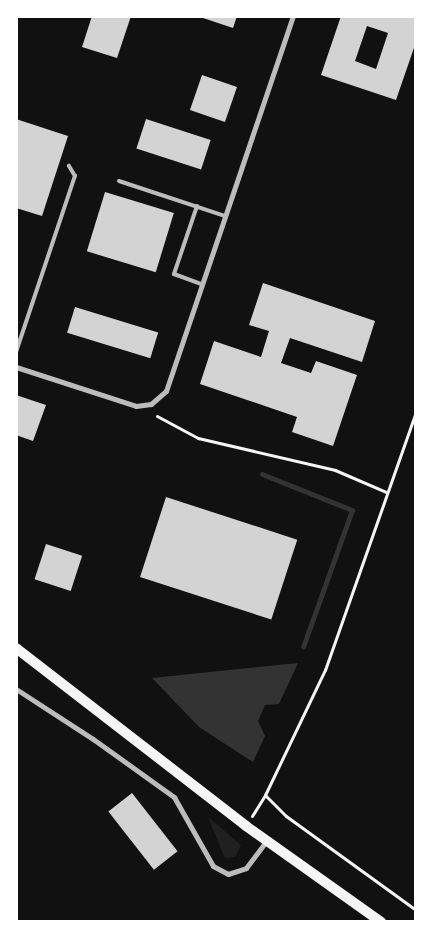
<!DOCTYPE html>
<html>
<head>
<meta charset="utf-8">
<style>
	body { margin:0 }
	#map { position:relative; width:432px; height:938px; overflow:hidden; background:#111; font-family:"PT Sans",sans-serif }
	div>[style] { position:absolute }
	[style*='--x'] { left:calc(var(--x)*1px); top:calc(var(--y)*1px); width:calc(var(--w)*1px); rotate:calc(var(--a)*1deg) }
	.green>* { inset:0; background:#202020 }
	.water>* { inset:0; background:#333 }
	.stream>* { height:5px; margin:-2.5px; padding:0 2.5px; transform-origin:2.5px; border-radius:2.5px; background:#333 }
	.building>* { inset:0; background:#d3d3d3; transform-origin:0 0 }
	.path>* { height:3px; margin:-1.5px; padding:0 1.5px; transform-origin:1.5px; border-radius:1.5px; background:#f5f5f5 }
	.service>* { height:4px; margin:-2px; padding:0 2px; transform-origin:2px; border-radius:2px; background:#bcbcbc }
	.minor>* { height:5px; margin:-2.5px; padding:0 2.5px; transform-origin:2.5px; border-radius:2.5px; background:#bcbcbc }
	.secondary>* { height:10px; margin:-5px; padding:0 5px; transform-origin:5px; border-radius:5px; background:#f5f5f5 }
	span { translate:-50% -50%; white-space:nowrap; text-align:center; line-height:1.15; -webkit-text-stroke:5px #fff; paint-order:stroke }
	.frame { position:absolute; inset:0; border:18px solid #fff; pointer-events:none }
</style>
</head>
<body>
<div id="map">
	<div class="green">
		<i style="clip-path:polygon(208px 817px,241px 845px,235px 857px,225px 858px)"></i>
	</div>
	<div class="water">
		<i style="clip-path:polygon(298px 663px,279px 704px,265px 705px,258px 721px,265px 736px,253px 762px,199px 727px,152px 678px)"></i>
	</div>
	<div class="stream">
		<i style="--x:262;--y:474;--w:97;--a:21.8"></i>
		<i style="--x:352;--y:510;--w:145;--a:109.7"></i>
	</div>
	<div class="building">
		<i style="clip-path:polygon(92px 16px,131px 16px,117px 58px,82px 47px)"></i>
		<i style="clip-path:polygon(197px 16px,237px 16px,233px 28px)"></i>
		<i style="clip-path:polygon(evenodd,341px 16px,416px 16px,416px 42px,396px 100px,321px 75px,341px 16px,367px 26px,388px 33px,376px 69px,355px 61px,367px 26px)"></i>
		<i style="left:202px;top:75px;width:37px;height:37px;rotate:19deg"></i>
		<i style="clip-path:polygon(16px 119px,68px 136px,42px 216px,16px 208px)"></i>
		<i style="left:146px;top:119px;width:68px;height:31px;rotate:18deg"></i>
		<i style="left:105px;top:192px;width:72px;height:62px;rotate:17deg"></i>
		<i style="clip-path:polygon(263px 283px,375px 321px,362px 362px,290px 338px,281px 363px,311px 373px,316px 361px,357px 375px,333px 446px,292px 432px,297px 417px,200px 384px,214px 341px,261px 357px,269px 331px,249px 325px)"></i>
		<i style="left:75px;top:307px;width:87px;height:27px;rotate:17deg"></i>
		<i style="clip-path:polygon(16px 395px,46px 405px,33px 441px,16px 435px)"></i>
		<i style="left:166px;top:497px;width:138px;height:84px;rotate:18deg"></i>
		<i style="left:46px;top:544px;width:38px;height:37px;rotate:18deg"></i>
		<i style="left:132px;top:793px;width:74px;height:30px;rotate:52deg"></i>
	</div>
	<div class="path">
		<i style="--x:157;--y:416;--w:47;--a:28.2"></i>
		<i style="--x:198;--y:438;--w:141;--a:13.1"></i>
		<i style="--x:335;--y:470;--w:56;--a:23.3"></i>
		<i style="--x:265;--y:795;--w:30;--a:45"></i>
		<i style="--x:286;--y:816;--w:160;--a:35.9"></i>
		<i style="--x:252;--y:816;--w:25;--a:-58"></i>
		<i style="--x:265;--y:795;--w:139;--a:-64.4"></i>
		<i style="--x:325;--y:670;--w:274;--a:-70.6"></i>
	</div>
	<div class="service">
		<i style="--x:119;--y:181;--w:112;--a:18.3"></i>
		<i style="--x:197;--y:206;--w:72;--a:108.7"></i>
		<i style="--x:174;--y:274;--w:30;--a:20"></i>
		<i style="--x:16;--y:352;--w:186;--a:-71.5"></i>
		<i style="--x:75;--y:176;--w:12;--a:-121"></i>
	</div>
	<div class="minor">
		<i style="--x:16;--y:367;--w:126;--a:18"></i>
		<i style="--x:136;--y:406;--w:15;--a:-8"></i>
		<i style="--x:151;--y:404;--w:20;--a:-41"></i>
		<i style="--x:166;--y:391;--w:396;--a:-71.3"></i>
		<i style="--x:16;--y:689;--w:92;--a:33"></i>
		<i style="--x:93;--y:739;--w:100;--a:35.6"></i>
		<i style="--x:174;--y:797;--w:79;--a:60.5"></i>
		<i style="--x:213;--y:866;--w:17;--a:28"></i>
		<i style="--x:228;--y:874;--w:19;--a:-18"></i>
		<i style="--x:246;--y:868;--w:34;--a:-53"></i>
	</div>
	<div class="secondary">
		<i style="--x:16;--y:648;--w:291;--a:37.7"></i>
		<i style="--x:246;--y:826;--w:166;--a:35.4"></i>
	</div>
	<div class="frame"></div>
</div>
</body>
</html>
